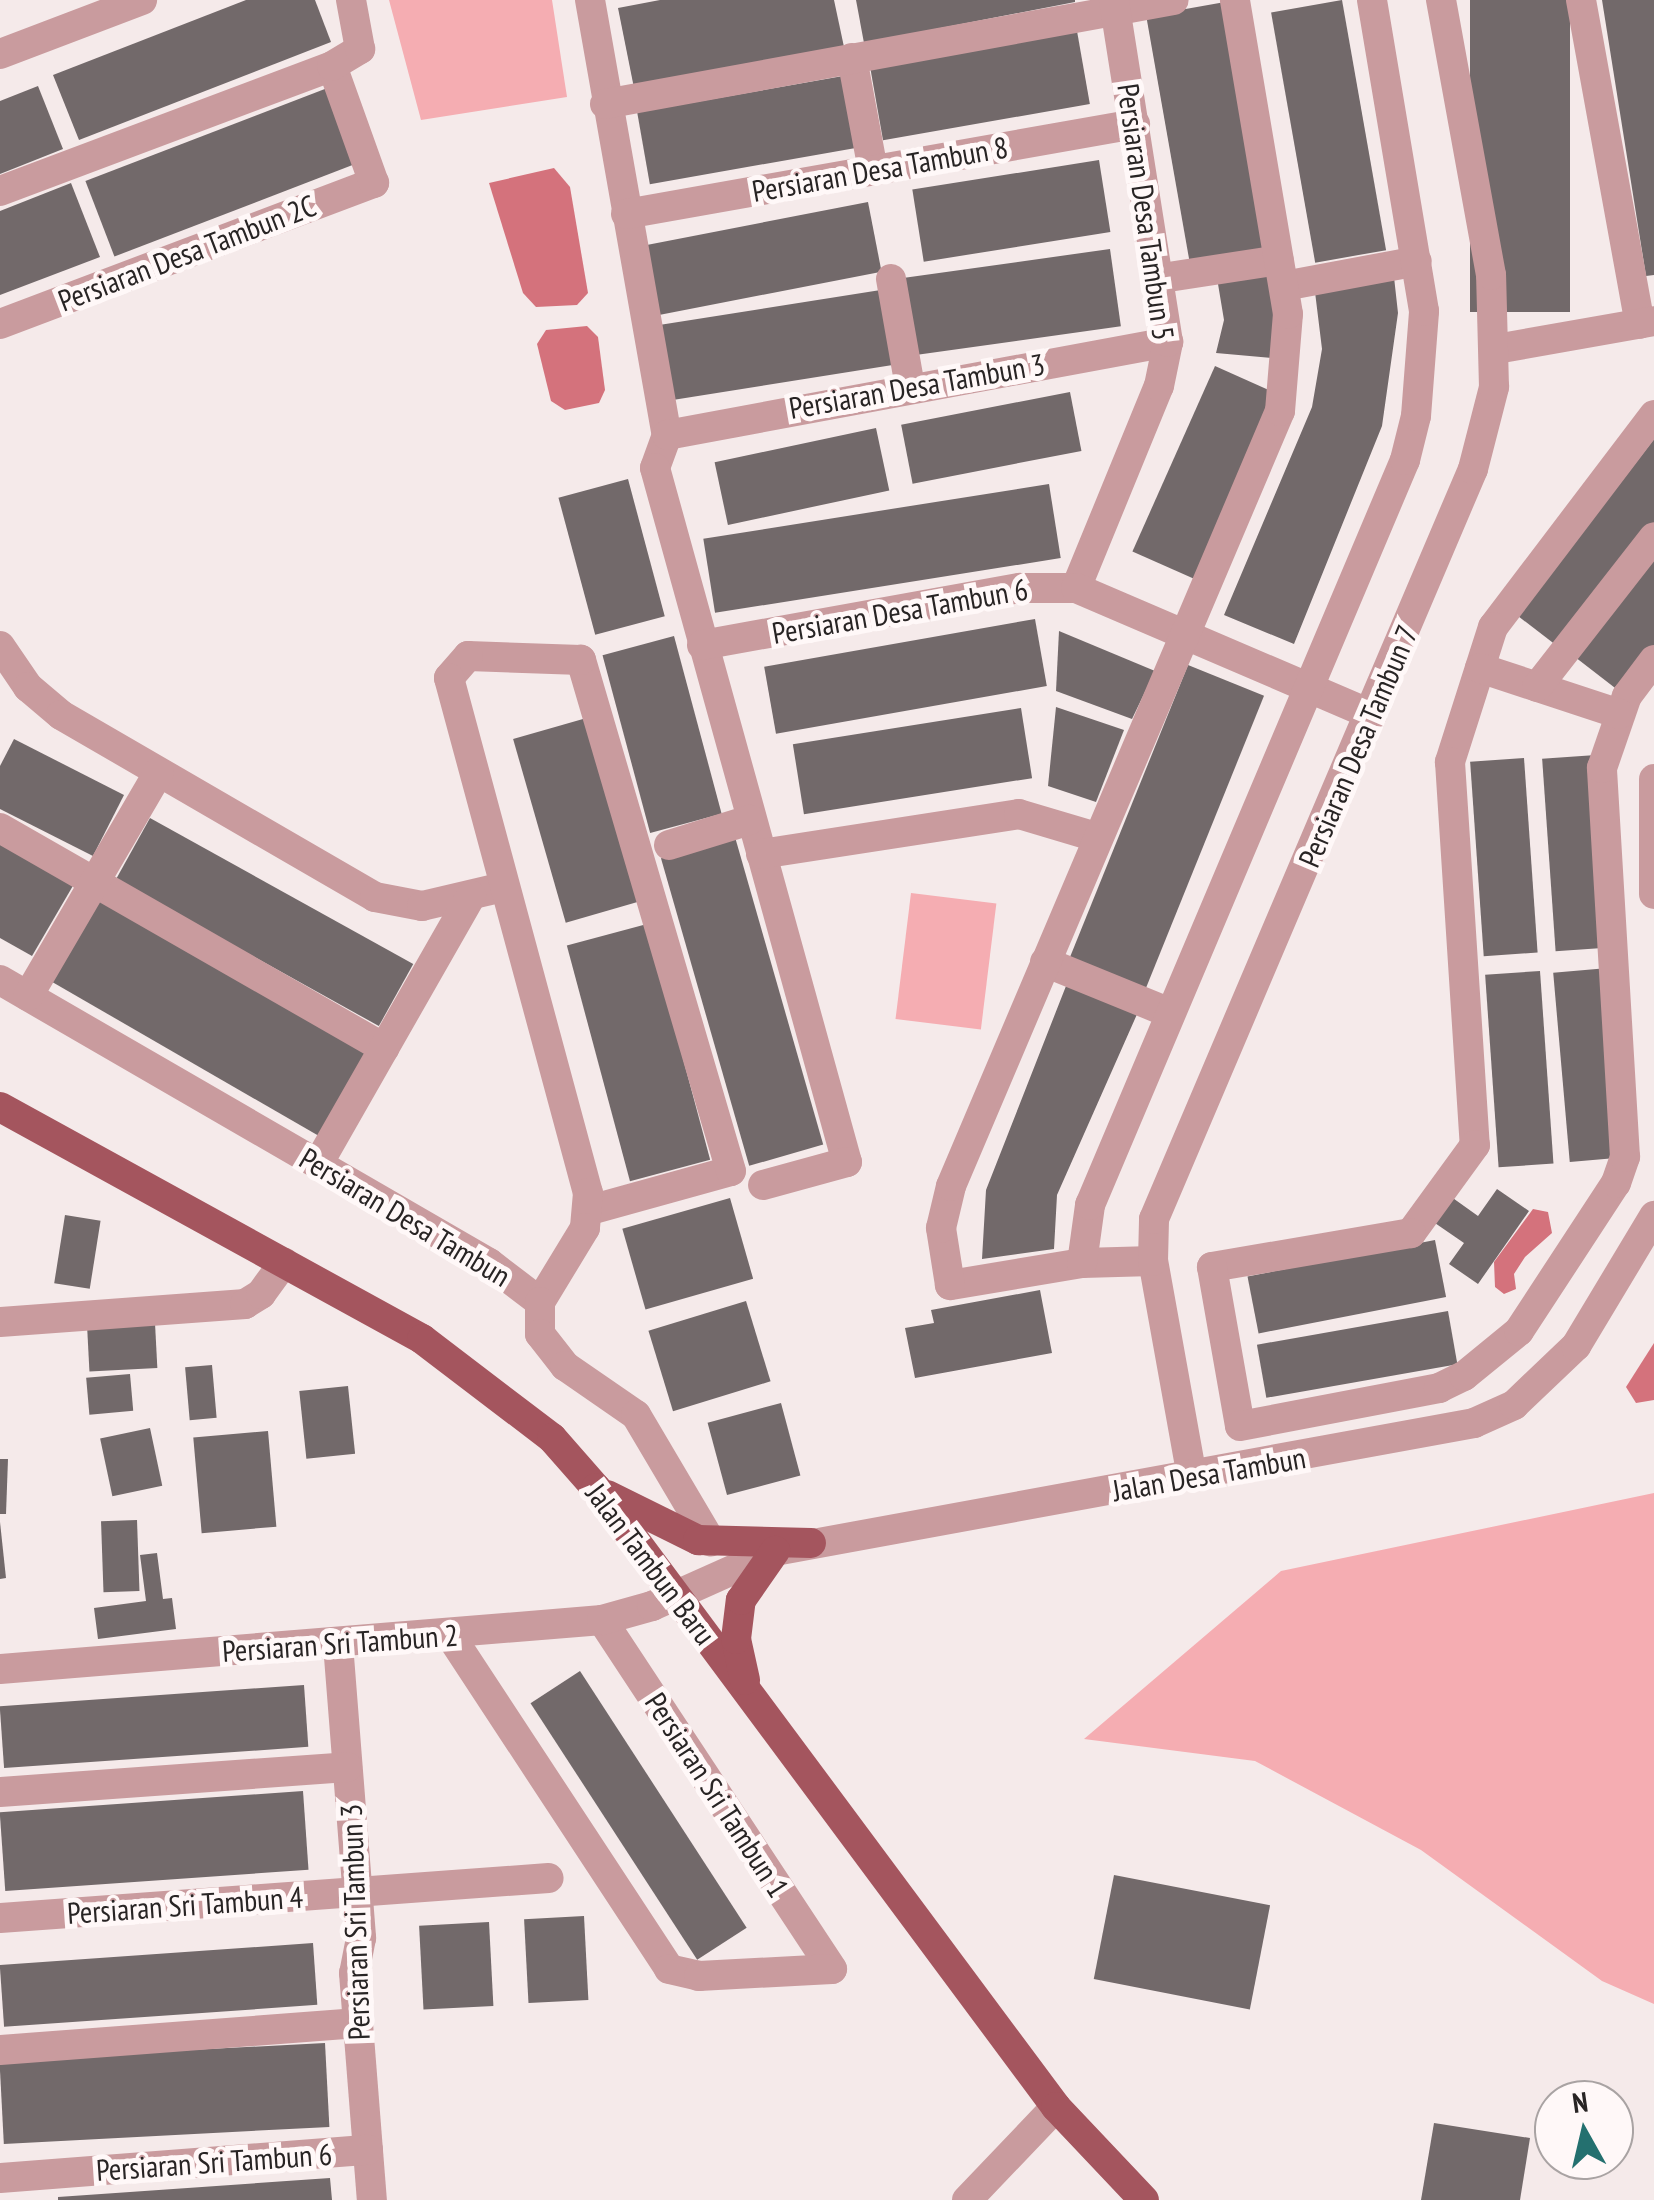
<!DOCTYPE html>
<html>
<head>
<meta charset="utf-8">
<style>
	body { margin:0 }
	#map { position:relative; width:1654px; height:2200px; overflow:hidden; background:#f5eaea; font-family:"PT Sans Narrow",sans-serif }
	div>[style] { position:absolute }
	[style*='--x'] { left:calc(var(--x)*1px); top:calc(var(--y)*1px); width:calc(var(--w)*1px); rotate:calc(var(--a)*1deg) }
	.green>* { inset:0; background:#f5adb2; transform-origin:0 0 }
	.water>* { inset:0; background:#d4727c }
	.building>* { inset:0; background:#72696a; transform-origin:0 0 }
	.minor>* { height:30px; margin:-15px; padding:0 15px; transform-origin:15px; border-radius:15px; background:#c99b9e }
	.major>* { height:30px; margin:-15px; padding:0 15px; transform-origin:15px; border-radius:15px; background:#a4555e }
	span { translate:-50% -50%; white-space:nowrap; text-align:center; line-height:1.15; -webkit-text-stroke:10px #fff8f8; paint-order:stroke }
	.street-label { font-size:30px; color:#282424 }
	.north { position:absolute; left:1534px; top:2080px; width:100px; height:100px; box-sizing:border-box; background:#fff8f8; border:2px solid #a9a3a3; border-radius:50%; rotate:352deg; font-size:28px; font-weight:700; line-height:40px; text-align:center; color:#282424 }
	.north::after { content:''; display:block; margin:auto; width:35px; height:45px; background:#24706f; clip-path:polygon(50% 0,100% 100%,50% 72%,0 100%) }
</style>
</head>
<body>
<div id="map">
	<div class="green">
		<i style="clip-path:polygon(389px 0,552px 0,567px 97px,421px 120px)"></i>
		<i style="left:911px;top:893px;width:86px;height:127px;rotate:7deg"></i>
		<i style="clip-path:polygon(1654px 1493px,1654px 2004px,1602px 1981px,1421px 1850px,1255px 1761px,1084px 1739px,1281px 1571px)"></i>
	</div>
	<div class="water">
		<i style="clip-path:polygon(554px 168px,570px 187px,588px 293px,577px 305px,536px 307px,523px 293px,489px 183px)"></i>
		<i style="clip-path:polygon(587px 326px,598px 337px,605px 390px,599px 403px,565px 410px,551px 401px,537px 344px,546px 330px)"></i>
		<i style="clip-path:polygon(1533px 1209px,1548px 1212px,1552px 1233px,1525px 1257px,1514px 1274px,1516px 1289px,1504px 1294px,1495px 1287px,1494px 1262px)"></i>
		<i style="clip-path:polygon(1654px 1343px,1654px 1400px,1636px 1403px,1626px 1387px)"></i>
	</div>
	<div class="building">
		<i style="clip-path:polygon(246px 0,315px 0,331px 42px,79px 140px,53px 75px)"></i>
		<i style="clip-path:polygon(660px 0,834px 0,844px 47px,634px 88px,618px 8px)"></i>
		<i style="clip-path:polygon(856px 0,1075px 0,1075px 2px,864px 43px)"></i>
		<i style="left:1342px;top:0;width:254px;height:72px;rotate:80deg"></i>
		<i style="left:1470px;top:0;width:100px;height:312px"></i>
		<i style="clip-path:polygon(1602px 0,1654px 0,1654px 275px,1646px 276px)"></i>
		<i style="left:1225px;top:2px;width:249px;height:80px;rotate:80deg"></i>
		<i style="left:1077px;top:31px;width:74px;height:210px;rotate:80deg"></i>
		<i style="left:843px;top:76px;width:73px;height:209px;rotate:80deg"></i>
		<i style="clip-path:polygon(38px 86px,63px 149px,0 174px,0 101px)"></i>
		<i style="left:330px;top:87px;width:81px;height:262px;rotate:69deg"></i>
		<i style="left:1099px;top:160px;width:73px;height:189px;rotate:81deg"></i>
		<i style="clip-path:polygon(71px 183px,100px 257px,0 295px,0 211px)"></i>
		<i style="left:868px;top:202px;width:71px;height:228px;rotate:79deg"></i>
		<i style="left:1110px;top:249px;width:78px;height:209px;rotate:82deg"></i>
		<i style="clip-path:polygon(1272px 270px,1280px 310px,1272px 358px,1216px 353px,1224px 320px,1217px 278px)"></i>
		<i style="clip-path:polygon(1394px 277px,1398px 313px,1382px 426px,1294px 644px,1224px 615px,1312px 407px,1322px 349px,1315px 292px)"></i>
		<i style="left:887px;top:289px;width:76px;height:229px;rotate:81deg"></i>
		<i style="left:1215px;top:366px;width:68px;height:203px;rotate:24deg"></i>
		<i style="left:1070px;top:392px;width:60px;height:172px;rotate:79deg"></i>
		<i style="left:876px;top:428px;width:64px;height:165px;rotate:78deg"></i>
		<i style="clip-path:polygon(1654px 439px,1654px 528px,1561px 649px,1518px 616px)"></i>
		<i style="left:628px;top:479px;width:142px;height:72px;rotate:75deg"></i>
		<i style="left:1049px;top:484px;width:75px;height:350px;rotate:81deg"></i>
		<i style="clip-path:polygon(1654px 555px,1654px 646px,1619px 691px,1575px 657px)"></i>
		<i style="left:1035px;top:619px;width:68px;height:275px;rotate:80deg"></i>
		<i style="clip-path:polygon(1059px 631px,1155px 671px,1132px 719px,1056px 691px)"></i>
		<i style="left:674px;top:636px;width:184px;height:74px;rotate:75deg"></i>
		<i style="left:1188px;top:665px;width:82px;height:316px;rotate:22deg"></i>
		<i style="clip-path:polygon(1056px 707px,1124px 730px,1096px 802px,1048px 786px)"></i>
		<i style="left:1021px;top:708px;width:71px;height:231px;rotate:81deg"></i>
		<i style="left:590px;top:717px;width:191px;height:80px;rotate:74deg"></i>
		<i style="clip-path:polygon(14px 739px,124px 795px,93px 856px,0 809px,0 766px)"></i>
		<i style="left:1596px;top:755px;width:193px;height:54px;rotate:86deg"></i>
		<i style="left:1524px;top:758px;width:195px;height:54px;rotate:86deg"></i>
		<i style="left:150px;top:818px;width:301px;height:71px;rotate:29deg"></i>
		<i style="left:735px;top:837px;width:320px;height:77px;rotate:74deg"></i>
		<i style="clip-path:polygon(0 842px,74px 884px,32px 956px,0 938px)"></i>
		<i style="left:99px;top:897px;width:309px;height:97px;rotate:30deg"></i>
		<i style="left:647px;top:924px;width:244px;height:83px;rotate:75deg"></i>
		<i style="left:1608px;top:968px;width:190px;height:55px;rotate:85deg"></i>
		<i style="left:1540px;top:971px;width:193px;height:55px;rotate:86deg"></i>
		<i style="clip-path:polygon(1066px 986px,1138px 1012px,1057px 1195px,1054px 1249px,982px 1259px,986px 1190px)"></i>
		<i style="clip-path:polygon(1497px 1189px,1529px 1211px,1478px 1284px,1449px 1264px,1464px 1243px,1432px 1221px,1450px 1196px,1478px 1216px)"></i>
		<i style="left:730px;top:1198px;width:84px;height:112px;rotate:74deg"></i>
		<i style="left:65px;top:1215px;width:36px;height:69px;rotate:9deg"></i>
		<i style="left:1435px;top:1240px;width:58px;height:191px;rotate:79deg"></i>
		<i style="clip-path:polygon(1040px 1290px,1052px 1353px,915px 1378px,905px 1328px,934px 1323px,931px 1310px)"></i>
		<i style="left:746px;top:1301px;width:84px;height:102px;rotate:73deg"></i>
		<i style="left:1448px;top:1311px;width:54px;height:194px;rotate:80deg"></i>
		<i style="left:155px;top:1323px;width:45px;height:68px;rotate:87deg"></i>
		<i style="left:212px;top:1365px;width:53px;height:27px;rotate:85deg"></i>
		<i style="left:130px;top:1374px;width:37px;height:44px;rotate:85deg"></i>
		<i style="left:348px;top:1386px;width:68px;height:49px;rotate:84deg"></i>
		<i style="left:781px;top:1403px;width:75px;height:76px;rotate:75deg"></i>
		<i style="left:150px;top:1428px;width:59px;height:51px;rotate:78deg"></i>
		<i style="left:268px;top:1431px;width:96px;height:75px;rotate:85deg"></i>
		<i style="clip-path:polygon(0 1459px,8px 1459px,6px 1514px,0 1514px)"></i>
		<i style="left:137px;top:1520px;width:71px;height:36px;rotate:88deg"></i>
		<i style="clip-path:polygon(0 1522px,6px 1578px,0 1579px)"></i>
		<i style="clip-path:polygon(157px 1553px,163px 1599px,172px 1598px,176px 1629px,98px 1639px,94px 1608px,146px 1601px,140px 1555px)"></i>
		<i style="left:580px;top:1671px;width:306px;height:59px;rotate:57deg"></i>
		<i style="left:304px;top:1685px;width:62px;height:305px;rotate:86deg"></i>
		<i style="left:303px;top:1791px;width:79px;height:304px;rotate:86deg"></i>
		<i style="left:1114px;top:1875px;width:159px;height:106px;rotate:11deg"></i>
		<i style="left:584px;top:1916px;width:84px;height:60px;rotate:87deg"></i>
		<i style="left:489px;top:1922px;width:84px;height:70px;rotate:87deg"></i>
		<i style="left:313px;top:1943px;width:62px;height:314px;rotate:86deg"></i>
		<i style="left:325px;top:2043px;width:84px;height:326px;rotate:87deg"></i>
		<i style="clip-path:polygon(1434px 2123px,1530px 2138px,1520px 2200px,1421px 2200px)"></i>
		<i style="clip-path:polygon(330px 2178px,332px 2200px,58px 2200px,58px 2197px)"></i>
	</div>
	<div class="minor">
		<i style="--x:590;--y:0;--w:442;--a:80"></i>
		<i style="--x:667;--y:435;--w:35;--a:110"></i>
		<i style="--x:655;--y:468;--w:720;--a:74.54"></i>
		<i style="--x:847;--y:1162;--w:87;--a:164.7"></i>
		<i style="--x:1581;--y:0;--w:329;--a:79.7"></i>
		<i style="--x:0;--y:54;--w:152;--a:-20.8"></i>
		<i style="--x:852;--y:58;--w:114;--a:79.4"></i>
		<i style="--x:605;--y:104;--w:578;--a:-10.36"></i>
		<i style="--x:0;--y:191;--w:355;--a:-20.6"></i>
		<i style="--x:626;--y:214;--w:517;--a:-10.03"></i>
		<i style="--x:1162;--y:278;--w:118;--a:-8.7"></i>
		<i style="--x:891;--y:279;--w:110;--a:80"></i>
		<i style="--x:1284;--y:286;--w:135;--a:-10.6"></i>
		<i style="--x:0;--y:324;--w:400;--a:-20.7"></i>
		<i style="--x:374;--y:183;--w:124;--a:-109.7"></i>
		<i style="--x:332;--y:66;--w:33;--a:-31"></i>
		<i style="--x:360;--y:49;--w:50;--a:-100.4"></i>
		<i style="--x:1496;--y:349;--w:160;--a:-10"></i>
		<i style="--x:1654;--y:415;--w:266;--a:127.2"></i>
		<i style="--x:1493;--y:627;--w:142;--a:107.7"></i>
		<i style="--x:1450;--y:762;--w:384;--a:86.3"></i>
		<i style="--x:1475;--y:1145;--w:109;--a:126"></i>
		<i style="--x:1411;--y:1233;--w:202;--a:170.3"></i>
		<i style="--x:1212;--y:1267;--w:161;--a:80"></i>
		<i style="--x:1240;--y:1426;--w:203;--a:-10.8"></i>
		<i style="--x:1439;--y:1388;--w:28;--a:-26"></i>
		<i style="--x:1464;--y:1376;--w:71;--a:-39.3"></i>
		<i style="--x:1519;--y:1331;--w:177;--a:-56.8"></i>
		<i style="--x:1616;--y:1183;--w:28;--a:-71"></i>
		<i style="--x:1625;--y:1157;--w:390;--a:-93.4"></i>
		<i style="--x:1602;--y:768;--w:76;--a:-70.9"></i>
		<i style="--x:1627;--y:696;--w:45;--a:-53.1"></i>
		<i style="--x:667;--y:435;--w:510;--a:-10.52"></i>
		<i style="--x:1076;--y:588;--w:218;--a:-67.7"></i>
		<i style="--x:1159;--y:386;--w:45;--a:-78.4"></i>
		<i style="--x:1168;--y:342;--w:346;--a:-99"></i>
		<i style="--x:702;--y:645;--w:323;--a:-10.2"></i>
		<i style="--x:1020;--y:588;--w:56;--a:0"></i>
		<i style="--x:1076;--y:588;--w:322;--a:23.2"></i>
		<i style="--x:0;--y:646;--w:50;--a:55.7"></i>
		<i style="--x:28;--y:687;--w:43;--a:40.3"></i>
		<i style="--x:61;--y:715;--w:363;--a:30.1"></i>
		<i style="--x:375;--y:897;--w:48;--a:10.8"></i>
		<i style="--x:422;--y:906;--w:83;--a:-13.2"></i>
		<i style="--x:1480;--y:668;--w:147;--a:18.2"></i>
		<i style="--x:1537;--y:687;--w:190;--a:-52"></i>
		<i style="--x:1654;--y:779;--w:115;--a:90"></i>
		<i style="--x:0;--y:828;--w:443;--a:29.8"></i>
		<i style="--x:669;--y:845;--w:85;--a:-17.2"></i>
		<i style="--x:761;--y:854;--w:261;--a:-8.8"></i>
		<i style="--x:1019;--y:814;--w:80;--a:16.6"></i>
		<i style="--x:1045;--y:962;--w:135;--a:22.2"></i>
		<i style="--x:0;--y:980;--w:565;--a:30.06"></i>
		<i style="--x:489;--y:1263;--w:64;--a:37.4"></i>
		<i style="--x:28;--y:996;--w:259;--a:-59.7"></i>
		<i style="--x:318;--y:1164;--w:309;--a:-60.3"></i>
		<i style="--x:590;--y:1210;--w:146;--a:-15.5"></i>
		<i style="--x:731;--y:1171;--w:533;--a:-106.36"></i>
		<i style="--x:581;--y:660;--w:113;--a:-178"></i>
		<i style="--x:468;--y:656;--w:29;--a:131"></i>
		<i style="--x:449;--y:678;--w:533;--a:74.9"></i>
		<i style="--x:588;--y:1193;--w:35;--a:95"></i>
		<i style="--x:585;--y:1228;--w:87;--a:121.3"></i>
		<i style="--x:540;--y:1302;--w:32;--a:90"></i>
		<i style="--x:540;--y:1334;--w:41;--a:52"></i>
		<i style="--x:565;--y:1366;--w:86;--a:34.6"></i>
		<i style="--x:636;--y:1415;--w:147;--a:59.4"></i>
		<i style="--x:1153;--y:1261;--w:71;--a:178.4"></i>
		<i style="--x:1082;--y:1263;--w:134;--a:170.5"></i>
		<i style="--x:950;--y:1285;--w:58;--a:-99"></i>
		<i style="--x:941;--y:1228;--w:43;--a:-76.6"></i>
		<i style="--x:951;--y:1186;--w:842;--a:-67"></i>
		<i style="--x:1280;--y:411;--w:97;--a:-85.3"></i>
		<i style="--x:1288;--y:314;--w:318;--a:-99.6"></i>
		<i style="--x:1082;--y:1263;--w:59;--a:-82.1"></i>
		<i style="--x:1090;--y:1205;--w:809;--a:-67.08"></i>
		<i style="--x:1405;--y:460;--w:45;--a:-76"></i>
		<i style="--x:1416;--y:416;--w:105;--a:-85.6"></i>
		<i style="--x:1424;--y:311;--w:315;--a:-99.5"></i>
		<i style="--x:0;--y:1322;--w:246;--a:-4.2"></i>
		<i style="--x:245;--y:1304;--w:19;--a:-32"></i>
		<i style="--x:261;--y:1294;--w:39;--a:-54"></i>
		<i style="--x:1192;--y:1477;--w:219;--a:-100.2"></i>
		<i style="--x:1153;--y:1261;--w:42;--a:-88.6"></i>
		<i style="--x:1154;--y:1219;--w:815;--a:-66.96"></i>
		<i style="--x:1473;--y:469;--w:85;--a:-75.6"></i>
		<i style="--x:1494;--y:387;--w:112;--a:-91.5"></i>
		<i style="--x:1491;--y:275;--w:280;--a:-100.3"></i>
		<i style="--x:602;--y:1620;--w:418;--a:56.6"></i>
		<i style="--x:450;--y:1635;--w:399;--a:56.7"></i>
		<i style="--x:669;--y:1969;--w:31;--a:13"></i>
		<i style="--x:699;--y:1976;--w:133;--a:-3"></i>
		<i style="--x:338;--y:1644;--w:295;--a:85.5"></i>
		<i style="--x:361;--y:1938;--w:36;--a:101"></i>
		<i style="--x:354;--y:1973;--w:228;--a:85.5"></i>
		<i style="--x:0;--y:1669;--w:604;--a:-4.65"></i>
		<i style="--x:602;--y:1620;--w:52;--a:-15.6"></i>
		<i style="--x:652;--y:1606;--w:135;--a:-24.1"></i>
		<i style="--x:775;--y:1551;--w:711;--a:-10.38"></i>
		<i style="--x:1474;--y:1423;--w:44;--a:-24.2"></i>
		<i style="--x:1514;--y:1405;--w:86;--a:-43.6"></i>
		<i style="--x:1576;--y:1346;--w:152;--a:-59"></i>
		<i style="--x:0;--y:1792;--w:348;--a:-4.1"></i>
		<i style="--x:0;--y:1918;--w:550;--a:-4.17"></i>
		<i style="--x:0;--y:2050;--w:359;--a:-4.3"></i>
		<i style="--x:0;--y:2178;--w:369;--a:-4.4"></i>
		<i style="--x:967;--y:2200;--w:129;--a:-46.3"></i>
	</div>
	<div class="major">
		<i style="--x:0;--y:1107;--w:482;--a:28.8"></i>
		<i style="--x:422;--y:1339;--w:163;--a:37.3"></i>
		<i style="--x:552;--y:1438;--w:67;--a:48.7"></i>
		<i style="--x:596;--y:1488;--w:771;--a:53.38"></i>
		<i style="--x:1056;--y:2107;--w:128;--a:46.6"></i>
		<i style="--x:607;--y:1495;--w:102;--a:26.3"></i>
		<i style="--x:698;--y:1540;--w:113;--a:1.5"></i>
		<i style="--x:745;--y:1680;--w:42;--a:-102.4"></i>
		<i style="--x:736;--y:1639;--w:39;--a:-83"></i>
		<i style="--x:741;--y:1600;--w:60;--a:-55.2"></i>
	</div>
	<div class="street-label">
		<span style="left:880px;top:169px;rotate:-10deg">Persiaran Desa Tambun 8</span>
		<span style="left:1146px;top:212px;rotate:82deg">Persiaran Desa Tambun 5</span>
		<span style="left:187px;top:253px;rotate:-21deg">Persiaran Desa Tambun 2C</span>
		<span style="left:917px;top:386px;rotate:-10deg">Persiaran Desa Tambun 3</span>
		<span style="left:900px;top:611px;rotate:-10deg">Persiaran Desa Tambun 6</span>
		<span style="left:1358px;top:746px;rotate:-67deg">Persiaran Desa Tambun 7</span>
		<span style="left:405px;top:1217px;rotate:31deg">Persiaran Desa Tambun</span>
		<span style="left:1209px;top:1474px;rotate:-10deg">Jalan Desa Tambun</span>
		<span style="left:651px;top:1564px;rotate:53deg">Jalan Tambun Baru</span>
		<span style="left:340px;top:1643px;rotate:-4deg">Persiaran Sri Tambun 2</span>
		<span style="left:717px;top:1795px;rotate:57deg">Persiaran Sri Tambun 1</span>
		<span style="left:185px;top:1905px;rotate:-4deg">Persiaran Sri Tambun 4</span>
		<span style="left:355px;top:1922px;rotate:-92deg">Persiaran Sri Tambun 3</span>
		<span style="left:214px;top:2162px;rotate:-4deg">Persiaran Sri Tambun 6</span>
	</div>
	<div class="north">N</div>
</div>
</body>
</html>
